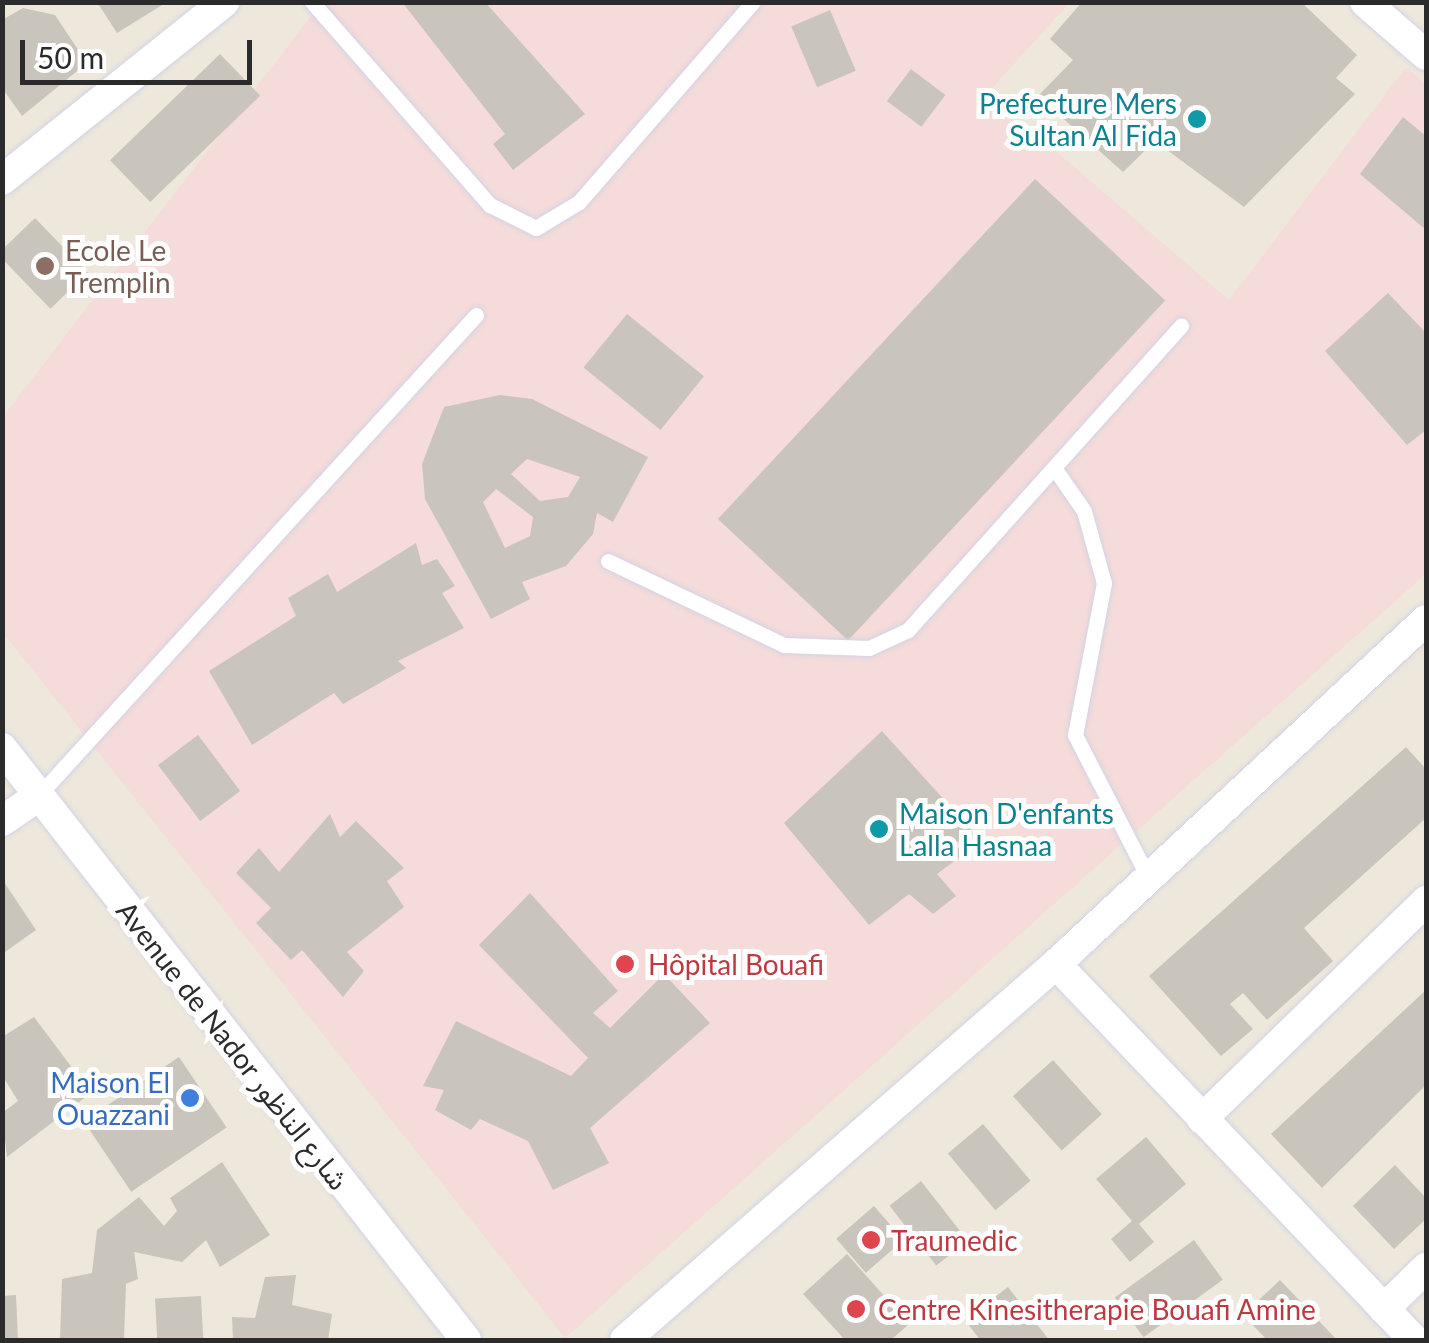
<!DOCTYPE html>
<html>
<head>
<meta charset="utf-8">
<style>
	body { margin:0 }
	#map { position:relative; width:1429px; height:1343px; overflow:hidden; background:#eee8dc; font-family:Lato,"Noto Sans Arabic",sans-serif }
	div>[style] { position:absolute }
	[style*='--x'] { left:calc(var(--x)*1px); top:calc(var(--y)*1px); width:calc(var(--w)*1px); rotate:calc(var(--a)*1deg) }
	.medical>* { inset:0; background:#f5dbd9 }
	.building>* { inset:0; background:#c9c5bc; transform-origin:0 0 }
	.roads { filter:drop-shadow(0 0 2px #d2d3e5) drop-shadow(0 0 2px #d2d3e5) }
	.lane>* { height:15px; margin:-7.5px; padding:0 7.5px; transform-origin:7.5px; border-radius:7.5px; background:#fff }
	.street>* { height:30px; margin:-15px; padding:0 15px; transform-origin:15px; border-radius:15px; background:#fff }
	.dots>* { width:28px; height:28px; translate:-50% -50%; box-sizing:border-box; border:5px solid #fff; border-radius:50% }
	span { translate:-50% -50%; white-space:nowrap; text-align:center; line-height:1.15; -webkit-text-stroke:10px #fff; paint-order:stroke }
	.culture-label { font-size:28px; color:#0d838f }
	.right { translate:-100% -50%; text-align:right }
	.left { translate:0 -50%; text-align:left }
	.education-label { font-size:28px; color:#785e54 }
	.health-label { font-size:28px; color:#be3a42 }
	.street-label { font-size:28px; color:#2b2b2b }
	.shop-label { font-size:28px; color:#366cbe }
	.frame { position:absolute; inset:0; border:5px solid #2b2b2b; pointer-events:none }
	.scale { position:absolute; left:20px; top:40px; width:232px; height:45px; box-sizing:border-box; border:5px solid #2b2b2b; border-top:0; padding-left:12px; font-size:30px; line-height:35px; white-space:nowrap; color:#2b2b2b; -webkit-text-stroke:8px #fff; paint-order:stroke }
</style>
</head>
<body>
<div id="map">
	<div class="medical">
		<i style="clip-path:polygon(321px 3px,1069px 3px,988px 93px,1229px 300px,1406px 67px,1426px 84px,1426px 574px,565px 1338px,3px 633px,2px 418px)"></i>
	</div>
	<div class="building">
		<i style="clip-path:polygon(97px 2px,167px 2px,117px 33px)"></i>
		<i style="clip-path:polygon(402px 2px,485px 2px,585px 114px,513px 170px,493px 144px,505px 134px)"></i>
		<i style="clip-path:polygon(1082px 2px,1301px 2px,1357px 55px,1336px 78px,1355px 94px,1244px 207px,1155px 141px,1123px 172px,1038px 96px,1073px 60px,1050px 39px)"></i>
		<i style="clip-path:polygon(23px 8px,55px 15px,87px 63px,22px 116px,2px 88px,2px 20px)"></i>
		<i style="left:830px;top:10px;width:66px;height:42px;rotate:67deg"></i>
		<i style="left:220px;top:54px;width:58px;height:153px;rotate:46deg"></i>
		<i style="left:911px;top:69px;width:43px;height:40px;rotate:37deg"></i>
		<i style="clip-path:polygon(1403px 117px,1426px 136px,1426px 230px,1360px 174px)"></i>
		<i style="left:1035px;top:179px;width:178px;height:465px;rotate:43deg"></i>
		<i style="left:35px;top:218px;width:76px;height:52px;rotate:46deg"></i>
		<i style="clip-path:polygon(1388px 293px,1426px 333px,1426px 430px,1407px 445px,1325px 351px)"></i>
		<i style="left:627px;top:314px;width:99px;height:69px;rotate:39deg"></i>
		<i style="clip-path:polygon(evenodd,500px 395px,532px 399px,648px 457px,613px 522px,597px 513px,593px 534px,566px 566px,522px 582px,530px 599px,491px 619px,425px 499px,422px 464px,444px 407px,500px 395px,527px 459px,580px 477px,568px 497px,540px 501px,511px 474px,527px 459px,500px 395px,496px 489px,533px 517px,530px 536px,505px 548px,483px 502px,496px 489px)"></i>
		<i style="clip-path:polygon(416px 543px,422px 565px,437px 559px,455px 586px,442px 593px,464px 628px,398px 661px,406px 668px,343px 704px,334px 693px,252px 745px,209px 671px,296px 616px,288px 598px,328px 574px,337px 592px)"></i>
		<i style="clip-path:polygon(882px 731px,975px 834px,953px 844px,965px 853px,937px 874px,956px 896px,933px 914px,909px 894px,869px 925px,784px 823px)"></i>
		<i style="left:198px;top:735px;width:70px;height:50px;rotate:53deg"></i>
		<i style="clip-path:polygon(1406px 747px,1426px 769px,1426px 818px,1304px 928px,1333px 961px,1267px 1020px,1243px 993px,1230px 1004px,1253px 1029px,1221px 1056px,1149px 976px)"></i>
		<i style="clip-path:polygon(330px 814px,340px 837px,356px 821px,404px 868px,387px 881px,404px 907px,347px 952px,364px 971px,343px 997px,302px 950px,291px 960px,256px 923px,271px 908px,236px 873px,259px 848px,279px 872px)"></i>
		<i style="clip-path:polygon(2px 879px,36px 930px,2px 954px)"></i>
		<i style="clip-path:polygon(530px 893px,618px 991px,593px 1013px,610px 1028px,664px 974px,710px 1023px,590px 1128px,609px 1163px,553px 1190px,528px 1141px,480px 1119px,471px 1130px,435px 1110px,444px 1090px,423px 1086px,456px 1021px,571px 1076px,588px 1058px,479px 945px)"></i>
		<i style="clip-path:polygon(1426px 990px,1426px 1085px,1322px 1188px,1271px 1134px)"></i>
		<i style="clip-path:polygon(34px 1017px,91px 1093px,7px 1157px,2px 1113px,18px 1101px,2px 1075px,2px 1037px)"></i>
		<i style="left:179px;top:1057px;width:85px;height:115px;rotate:56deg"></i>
		<i style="left:1053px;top:1060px;width:73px;height:54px;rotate:48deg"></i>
		<i style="left:983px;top:1124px;width:74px;height:46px;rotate:50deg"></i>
		<i style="clip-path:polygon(1146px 1137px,1186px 1184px,1139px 1224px,1154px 1242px,1130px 1262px,1111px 1239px,1132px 1221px,1096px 1179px)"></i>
		<i style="clip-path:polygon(222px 1162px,270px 1235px,220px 1267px,206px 1240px,182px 1262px,134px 1252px,138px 1279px,126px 1284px,124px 1340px,60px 1340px,62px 1279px,92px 1273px,97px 1230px,139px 1197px,164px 1226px,177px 1211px,170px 1198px)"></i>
		<i style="clip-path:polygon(1395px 1165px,1426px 1198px,1426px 1219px,1394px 1249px,1353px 1206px)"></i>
		<i style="left:921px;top:1181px;width:76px;height:40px;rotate:52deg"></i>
		<i style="left:874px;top:1206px;width:45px;height:50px;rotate:49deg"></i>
		<i style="left:1194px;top:1240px;width:49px;height:98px;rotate:54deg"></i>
		<i style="clip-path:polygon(847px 1254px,909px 1324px,891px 1340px,845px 1340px,803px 1294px)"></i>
		<i style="clip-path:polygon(296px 1275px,292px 1305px,332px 1314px,328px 1340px,233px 1340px,232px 1317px,255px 1318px,265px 1277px)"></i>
		<i style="clip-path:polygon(1280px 1280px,1337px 1340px,1267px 1340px,1243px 1315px)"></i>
		<i style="clip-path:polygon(1008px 1287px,1049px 1340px,980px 1340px,965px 1320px)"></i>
		<i style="clip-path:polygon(16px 1295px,18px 1340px,2px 1340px,2px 1296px)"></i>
		<i style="left:201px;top:1296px;width:44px;height:46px;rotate:87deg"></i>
	</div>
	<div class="roads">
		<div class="lane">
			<i style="--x:312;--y:2;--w:270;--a:48.8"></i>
			<i style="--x:490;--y:205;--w:51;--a:26.6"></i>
			<i style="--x:536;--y:228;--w:50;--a:-31.2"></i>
			<i style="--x:579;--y:202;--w:265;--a:-49"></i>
			<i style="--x:1057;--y:472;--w:47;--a:55.3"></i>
			<i style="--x:1084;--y:511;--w:75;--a:74.5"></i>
			<i style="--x:1104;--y:583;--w:155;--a:100.8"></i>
			<i style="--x:1075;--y:735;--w:160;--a:62.8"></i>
			<i style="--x:608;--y:561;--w:195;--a:25.5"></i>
			<i style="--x:784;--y:645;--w:85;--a:2"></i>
			<i style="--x:869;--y:648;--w:43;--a:-24.8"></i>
			<i style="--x:908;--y:630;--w:409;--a:-48.1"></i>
			<i style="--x:37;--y:797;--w:652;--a:-47.67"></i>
		</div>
		<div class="street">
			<i style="--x:1365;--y:2;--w:81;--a:41"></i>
			<i style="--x:2;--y:180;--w:285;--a:-38.7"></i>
			<i style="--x:2;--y:748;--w:752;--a:51.91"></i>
			<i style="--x:2;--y:821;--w:42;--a:-34.4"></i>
			<i style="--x:1056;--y:964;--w:519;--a:46.4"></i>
			<i style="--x:1202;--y:1119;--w:313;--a:-44.2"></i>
			<i style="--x:1384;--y:1309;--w:59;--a:-44.3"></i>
			<i style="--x:625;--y:1340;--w:572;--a:-41.1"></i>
			<i style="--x:1056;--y:964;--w:505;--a:-42.91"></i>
		</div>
	</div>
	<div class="dots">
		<i style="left:1197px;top:119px;background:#0f9aa8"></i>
		<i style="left:45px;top:266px;background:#8d6e63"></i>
		<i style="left:879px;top:829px;background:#0f9aa8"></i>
		<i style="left:625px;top:964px;background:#e0444e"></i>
		<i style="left:190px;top:1098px;background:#3f7fe0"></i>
		<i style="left:871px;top:1240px;background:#e0444e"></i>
		<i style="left:856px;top:1309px;background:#e0444e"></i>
	</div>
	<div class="culture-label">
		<span class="right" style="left:1177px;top:119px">Prefecture Mers<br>Sultan Al Fida</span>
		<span class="left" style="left:899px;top:829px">Maison D'enfants<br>Lalla Hasnaa</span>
	</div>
	<div class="education-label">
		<span class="left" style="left:65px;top:266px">Ecole Le<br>Tremplin</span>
	</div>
	<div class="health-label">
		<span class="left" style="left:648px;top:964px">Hôpital Bouafi</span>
		<span class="left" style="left:891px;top:1240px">Traumedic</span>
		<span class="left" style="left:878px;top:1309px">Centre Kinesitherapie Bouafi Amine</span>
	</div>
	<div class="street-label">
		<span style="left:233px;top:1045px;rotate:52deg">Avenue de Nador شارع الناظور</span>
	</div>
	<div class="shop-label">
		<span class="right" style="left:170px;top:1098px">Maison El<br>Ouazzani</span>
	</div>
	<div class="frame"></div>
	<div class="scale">50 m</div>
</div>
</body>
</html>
